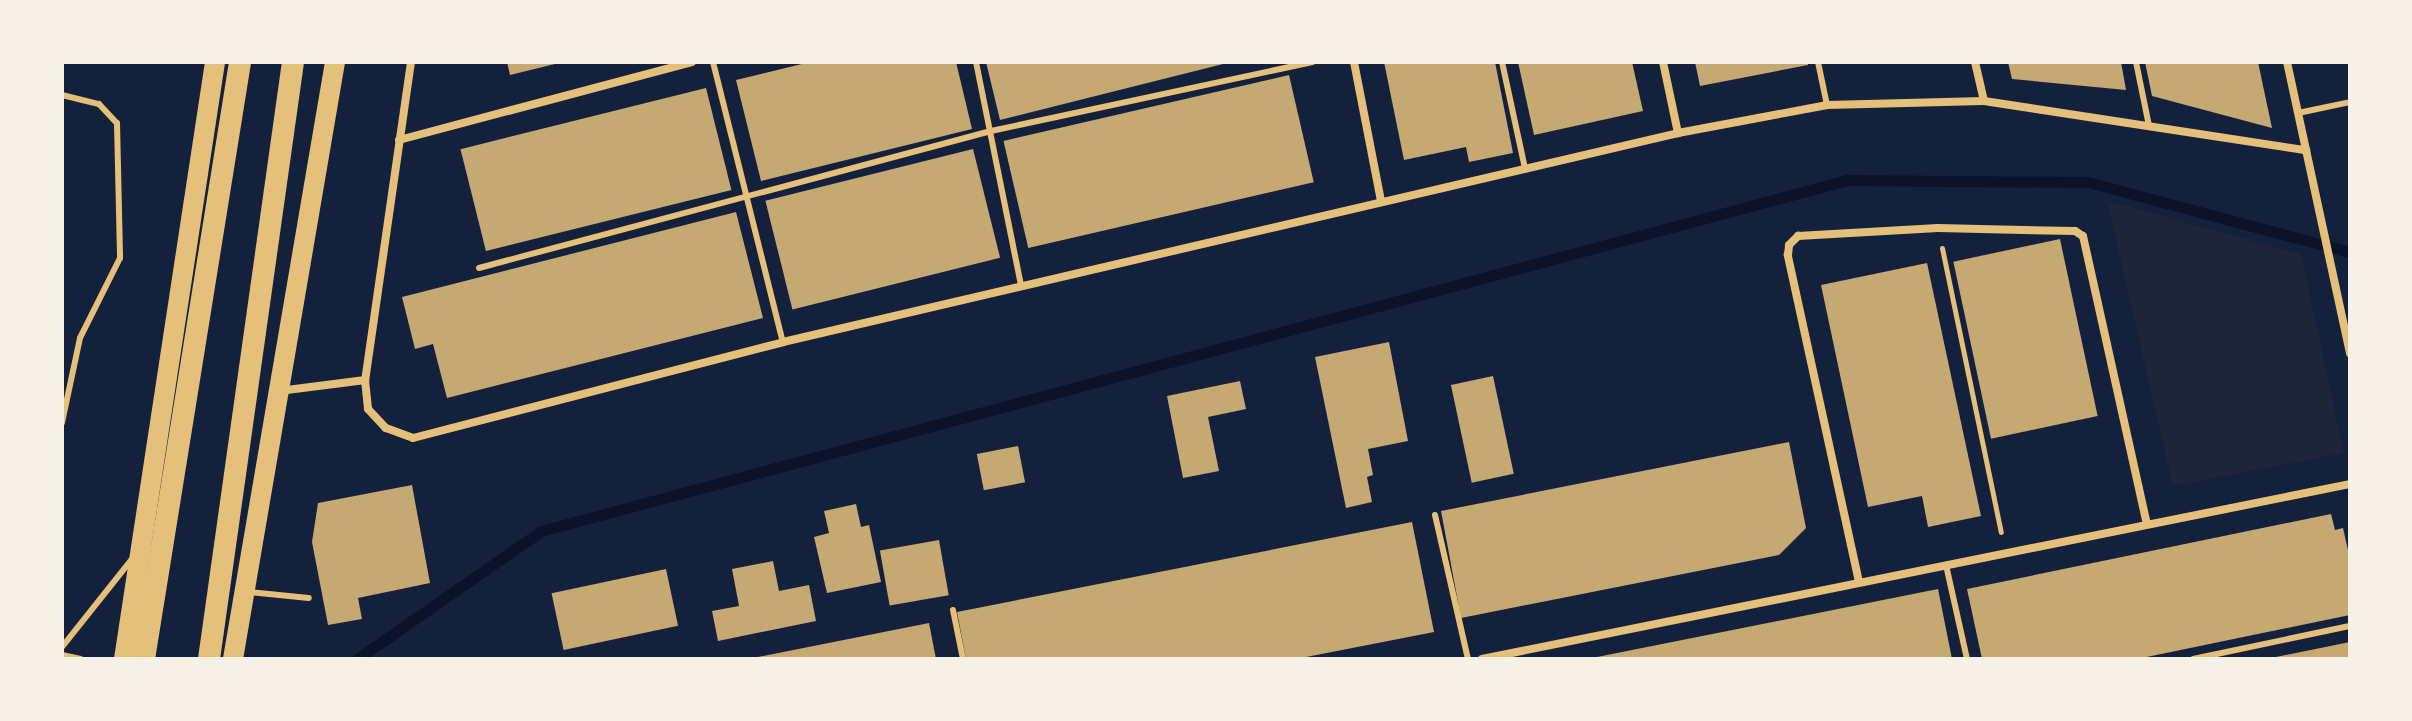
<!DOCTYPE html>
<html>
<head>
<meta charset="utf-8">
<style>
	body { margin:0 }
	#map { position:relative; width:2412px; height:721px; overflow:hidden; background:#14213d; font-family:"Nunito Sans",sans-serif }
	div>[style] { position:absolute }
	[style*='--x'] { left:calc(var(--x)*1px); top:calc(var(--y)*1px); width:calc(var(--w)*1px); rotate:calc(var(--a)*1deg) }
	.green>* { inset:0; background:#1d2539 }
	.stream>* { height:11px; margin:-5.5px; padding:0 5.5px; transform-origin:5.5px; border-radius:5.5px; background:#0b132b }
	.building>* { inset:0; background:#c6a872; transform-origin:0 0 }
	.path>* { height:5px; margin:-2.5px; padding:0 2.5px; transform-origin:2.5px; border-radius:2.5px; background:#e5c07b }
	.service>* { height:6px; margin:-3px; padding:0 3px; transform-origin:3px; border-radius:3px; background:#e5c07b }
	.minor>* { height:8px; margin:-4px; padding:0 4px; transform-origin:4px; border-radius:4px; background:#e5c07b }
	.primary>* { height:20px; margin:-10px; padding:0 10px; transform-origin:10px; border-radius:10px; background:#e5c07b }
	.trunk>* { height:22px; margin:-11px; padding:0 11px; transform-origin:11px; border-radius:11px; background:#e5c07b }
	span { translate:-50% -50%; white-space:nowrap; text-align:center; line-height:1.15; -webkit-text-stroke:8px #f6f1e7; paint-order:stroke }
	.frame { position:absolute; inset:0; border:64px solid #f6f1e7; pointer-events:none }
</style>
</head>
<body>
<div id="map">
	<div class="green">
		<i style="clip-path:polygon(2107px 201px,2301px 254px,2344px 453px,2173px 486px)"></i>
	</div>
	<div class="stream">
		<i style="--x:357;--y:659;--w:224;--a:-34.8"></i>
		<i style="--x:541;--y:531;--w:1352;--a:-15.04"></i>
		<i style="--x:1847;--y:180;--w:241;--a:0.5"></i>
		<i style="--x:2088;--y:182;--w:271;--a:15"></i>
	</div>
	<div class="building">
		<i style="clip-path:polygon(507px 62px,559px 62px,559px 63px,510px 75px)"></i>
		<i style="clip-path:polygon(810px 62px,956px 62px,972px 129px,761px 181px,736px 80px)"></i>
		<i style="clip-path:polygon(986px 62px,1227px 62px,1227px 63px,1000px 120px)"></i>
		<i style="clip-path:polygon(1384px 62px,1495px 62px,1513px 153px,1469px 162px,1466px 147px,1404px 160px)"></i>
		<i style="clip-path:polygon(1518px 62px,1632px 62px,1643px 111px,1534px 135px)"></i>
		<i style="clip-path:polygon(1695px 62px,1808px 62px,1808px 65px,1700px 86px)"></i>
		<i style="clip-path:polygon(2008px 62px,2121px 62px,2126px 90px,2012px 79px)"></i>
		<i style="clip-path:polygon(2145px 62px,2258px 62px,2272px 128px,2152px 96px)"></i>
		<i style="left:1289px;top:75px;width:110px;height:293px;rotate:77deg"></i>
		<i style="left:706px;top:88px;width:105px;height:253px;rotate:76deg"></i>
		<i style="left:973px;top:149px;width:112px;height:214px;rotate:76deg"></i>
		<i style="clip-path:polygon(736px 212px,763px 318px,447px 398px,433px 344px,415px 349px,402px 297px)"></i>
		<i style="left:2060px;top:239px;width:181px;height:109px;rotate:78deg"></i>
		<i style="clip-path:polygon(1927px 263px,1981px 516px,1928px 527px,1922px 496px,1868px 507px,1821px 285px)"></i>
		<i style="clip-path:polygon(1389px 342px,1408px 441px,1368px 449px,1373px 475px,1367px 477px,1372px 502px,1346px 508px,1315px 357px)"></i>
		<i style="left:1493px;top:376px;width:100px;height:43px;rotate:78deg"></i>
		<i style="clip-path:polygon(1240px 381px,1246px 409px,1208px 417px,1219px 471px,1183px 478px,1167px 396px)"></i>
		<i style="clip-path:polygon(1789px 442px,1806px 528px,1779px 555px,1461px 618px,1441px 511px)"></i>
		<i style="left:1018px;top:446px;width:37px;height:42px;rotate:79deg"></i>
		<i style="clip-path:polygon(412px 485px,430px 583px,358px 598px,362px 619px,328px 625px,312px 542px,318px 503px)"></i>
		<i style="clip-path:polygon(856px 504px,861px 527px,869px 525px,881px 582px,827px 593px,814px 537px,829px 533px,824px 511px)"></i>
		<i style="clip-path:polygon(2331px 514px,2335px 530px,2343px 528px,2350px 559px,2350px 615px,2137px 659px,1982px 659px,1967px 589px)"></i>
		<i style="clip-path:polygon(1412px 522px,1434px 632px,1296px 659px,966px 659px,957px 612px)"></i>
		<i style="left:939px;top:540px;width:56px;height:60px;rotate:80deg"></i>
		<i style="clip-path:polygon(773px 561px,779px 591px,809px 585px,816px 621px,718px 641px,712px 611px,739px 606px,732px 569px)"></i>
		<i style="left:666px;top:569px;width:58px;height:117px;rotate:78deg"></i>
		<i style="clip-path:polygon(1938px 589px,1952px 659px,1592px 659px,1592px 658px)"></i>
		<i style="clip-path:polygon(929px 623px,936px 659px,753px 659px,753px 658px)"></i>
		<i style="clip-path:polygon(2350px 642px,2350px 659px,2271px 659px,2271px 658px)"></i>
	</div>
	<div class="path">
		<i style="--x:1942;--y:248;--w:290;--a:78.3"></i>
	</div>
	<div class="service">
		<i style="--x:713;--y:62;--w:289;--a:76"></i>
		<i style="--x:976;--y:62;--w:228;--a:78.6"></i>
		<i style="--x:1502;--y:62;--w:108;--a:77.8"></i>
		<i style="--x:1818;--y:62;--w:44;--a:78.2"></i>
		<i style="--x:2136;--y:62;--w:65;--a:78.5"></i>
		<i style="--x:62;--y:95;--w:38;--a:14"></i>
		<i style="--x:99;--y:104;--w:26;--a:47"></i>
		<i style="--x:117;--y:123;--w:135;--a:88.7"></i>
		<i style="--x:120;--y:258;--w:89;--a:116.6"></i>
		<i style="--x:80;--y:338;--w:87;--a:102"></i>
		<i style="--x:2298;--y:113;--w:53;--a:-11.9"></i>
		<i style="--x:479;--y:268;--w:530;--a:-14.98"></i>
		<i style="--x:991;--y:131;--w:329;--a:-12.1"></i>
		<i style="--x:1435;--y:515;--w:148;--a:77.1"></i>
		<i style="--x:1946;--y:565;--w:96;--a:77.4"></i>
		<i style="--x:249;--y:592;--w:60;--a:5.7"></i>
		<i style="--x:953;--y:610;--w:50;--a:78.5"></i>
		<i style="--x:62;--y:647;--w:112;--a:-51.5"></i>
		<i style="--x:62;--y:655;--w:19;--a:12"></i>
		<i style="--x:2193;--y:659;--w:160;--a:-11.9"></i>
	</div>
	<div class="minor">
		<i style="--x:411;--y:62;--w:321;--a:98.2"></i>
		<i style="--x:365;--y:380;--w:29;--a:84"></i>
		<i style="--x:368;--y:409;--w:26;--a:47"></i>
		<i style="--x:386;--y:428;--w:29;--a:20"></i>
		<i style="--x:413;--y:438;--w:382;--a:-14.5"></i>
		<i style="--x:783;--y:342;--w:919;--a:-13.14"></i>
		<i style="--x:1678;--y:133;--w:152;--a:-10.6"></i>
		<i style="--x:1827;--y:105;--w:157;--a:-1.5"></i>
		<i style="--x:1984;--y:101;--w:326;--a:8.7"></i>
		<i style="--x:1354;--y:62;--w:142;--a:79"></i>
		<i style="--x:1663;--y:62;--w:73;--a:78.1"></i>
		<i style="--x:1975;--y:62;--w:40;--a:77"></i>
		<i style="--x:2287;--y:62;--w:298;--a:77.8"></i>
		<i style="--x:399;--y:140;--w:303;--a:-14.9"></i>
		<i style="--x:279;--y:391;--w:87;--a:-7.3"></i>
		<i style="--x:1859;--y:582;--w:335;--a:-102.3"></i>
		<i style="--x:1788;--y:255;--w:10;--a:-84"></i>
		<i style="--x:1789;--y:245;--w:13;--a:-45"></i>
		<i style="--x:1798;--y:236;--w:140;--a:-3.3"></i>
		<i style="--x:1938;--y:228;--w:137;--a:1.3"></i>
		<i style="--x:2075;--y:231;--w:9;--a:32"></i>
		<i style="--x:2083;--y:236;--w:295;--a:77.5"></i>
		<i style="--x:1482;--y:659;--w:885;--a:-11.4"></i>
	</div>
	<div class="primary">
		<i style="--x:124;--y:659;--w:604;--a:-81.33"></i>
		<i style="--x:233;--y:659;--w:606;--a:-80.3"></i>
	</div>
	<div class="trunk">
		<i style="--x:144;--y:659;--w:605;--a:-80.86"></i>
		<i style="--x:209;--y:659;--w:603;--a:-81.99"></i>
	</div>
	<div class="frame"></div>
</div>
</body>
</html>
